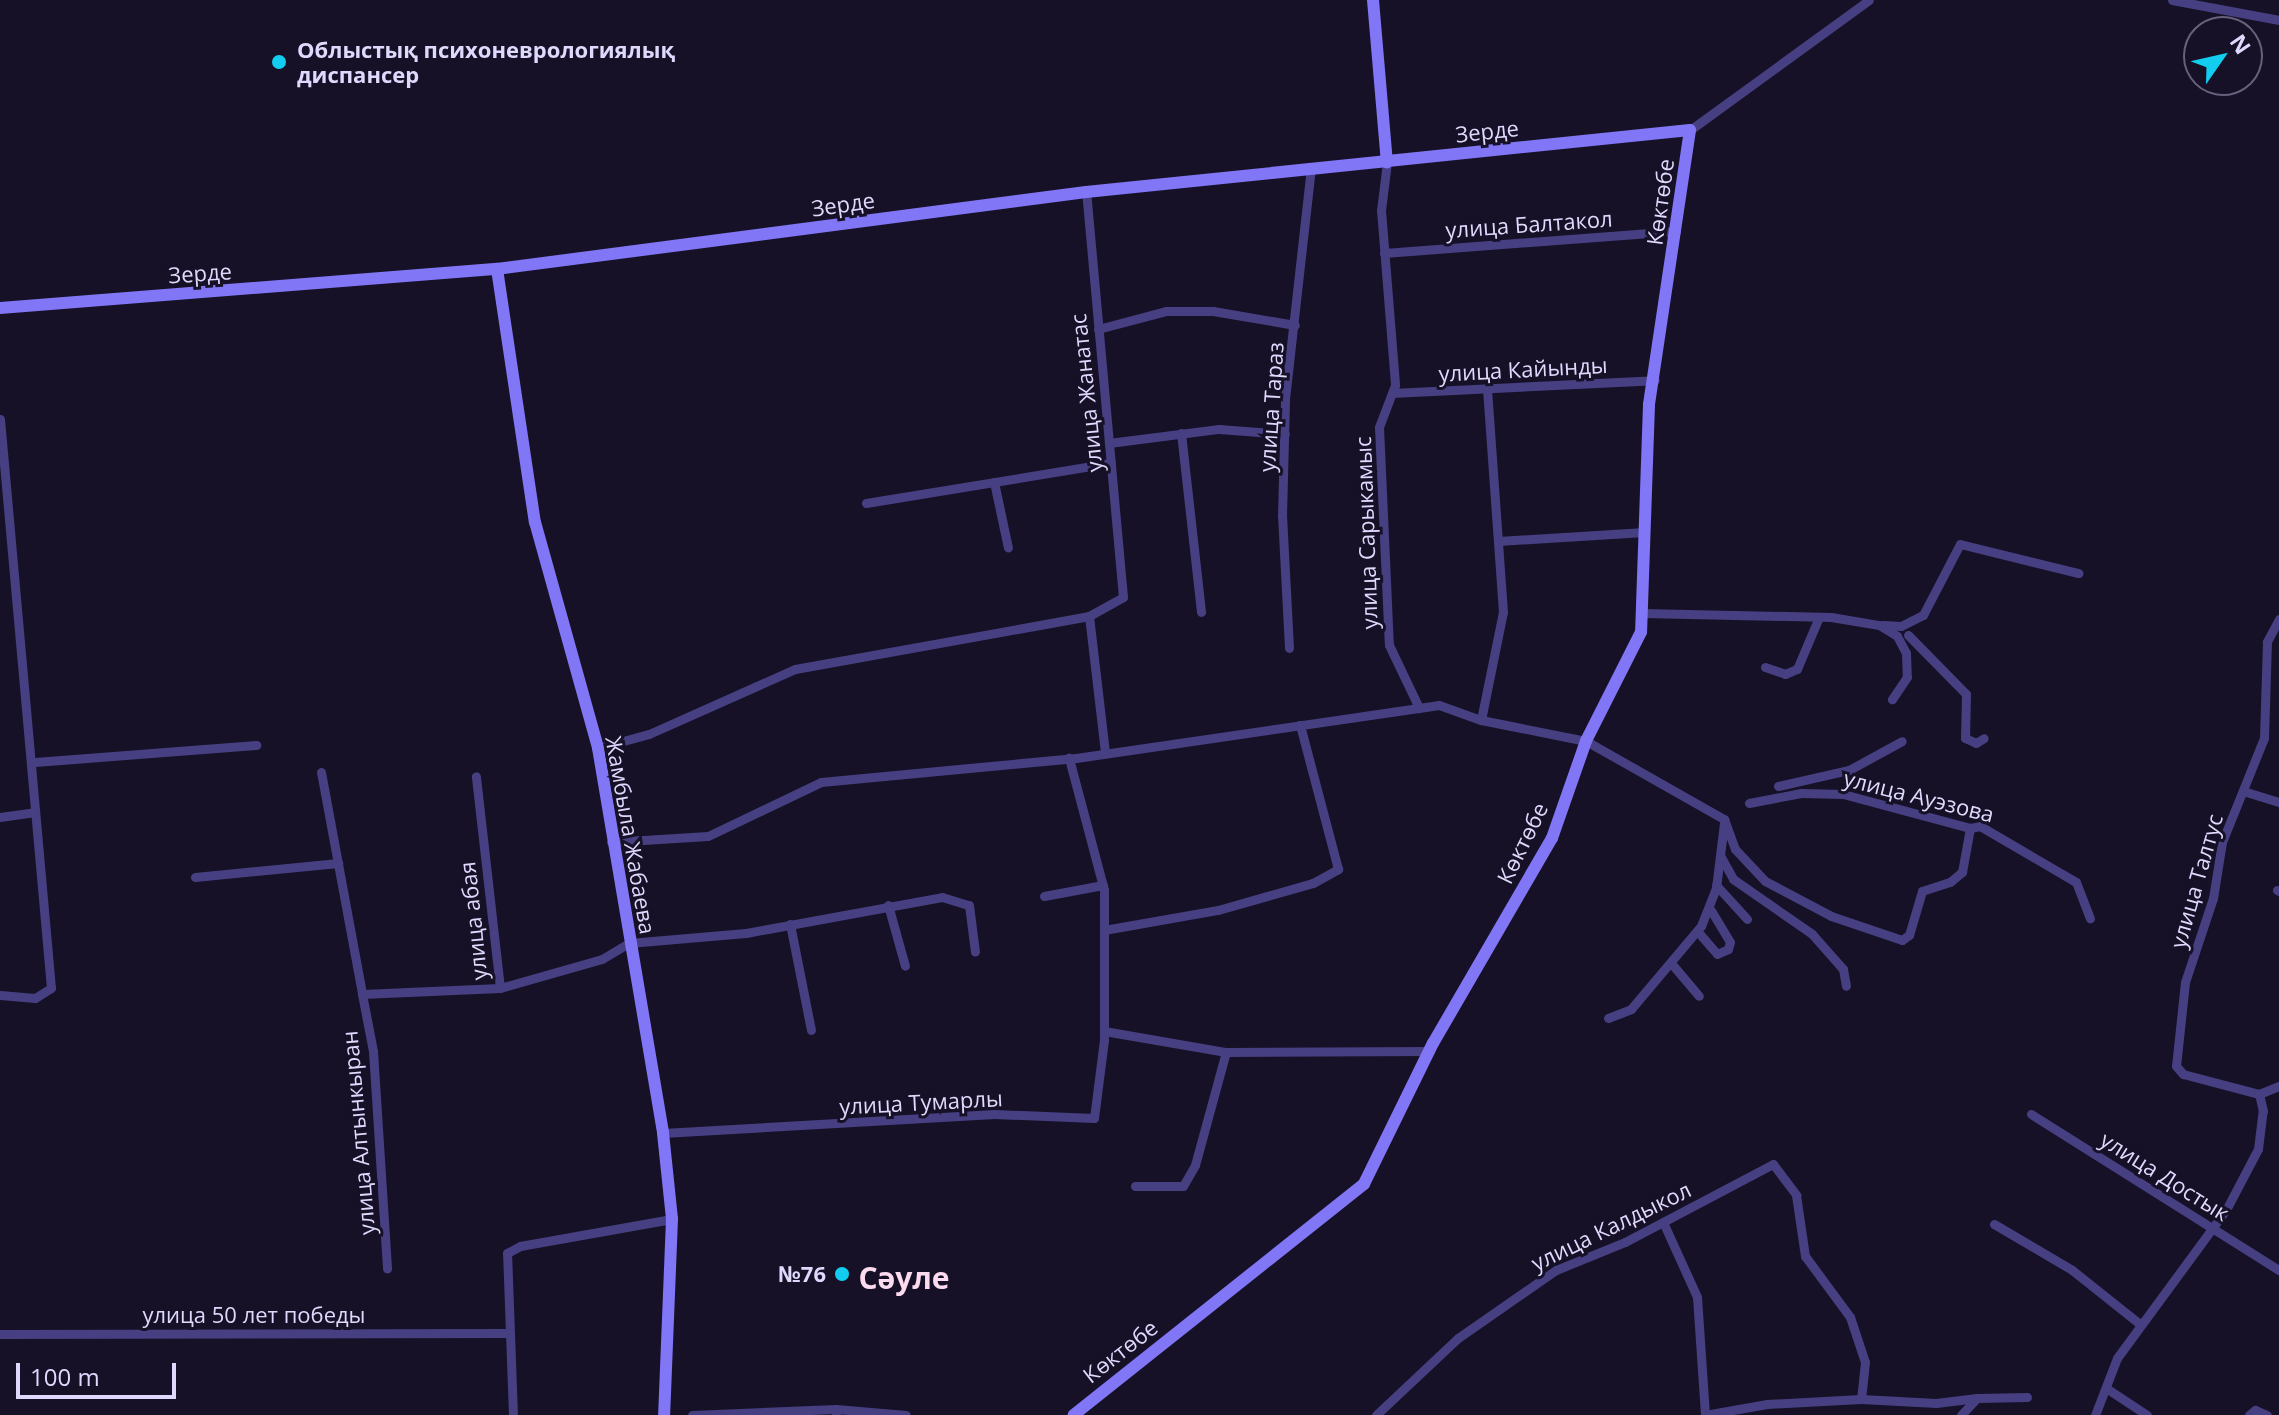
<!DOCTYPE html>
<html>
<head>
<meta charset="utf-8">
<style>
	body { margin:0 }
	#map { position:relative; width:2279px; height:1415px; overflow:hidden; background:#161126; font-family:"Open Sans",sans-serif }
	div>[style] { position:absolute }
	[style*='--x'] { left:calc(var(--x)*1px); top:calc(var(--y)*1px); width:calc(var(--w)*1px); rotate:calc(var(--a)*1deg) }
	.street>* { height:9px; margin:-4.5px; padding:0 4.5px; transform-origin:4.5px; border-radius:4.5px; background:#463f82 }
	.secondary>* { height:12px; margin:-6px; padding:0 6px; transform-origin:6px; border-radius:6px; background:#8176f6 }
	.dots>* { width:22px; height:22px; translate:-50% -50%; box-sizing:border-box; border:4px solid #161126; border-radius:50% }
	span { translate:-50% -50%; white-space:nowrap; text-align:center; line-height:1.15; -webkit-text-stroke:6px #161126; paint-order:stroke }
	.poi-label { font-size:22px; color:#dfd9fd; font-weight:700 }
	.left { translate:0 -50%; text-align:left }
	.right { translate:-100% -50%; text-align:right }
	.street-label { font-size:22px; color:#dfd9fd }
	.district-label { font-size:30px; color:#fddbee; font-weight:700 }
	.north { position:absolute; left:2183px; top:16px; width:80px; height:80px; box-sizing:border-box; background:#161126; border:2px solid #66617c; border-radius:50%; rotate:56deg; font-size:22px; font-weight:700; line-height:32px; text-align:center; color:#dfd9fd }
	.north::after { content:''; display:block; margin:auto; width:28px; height:36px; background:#12cdf0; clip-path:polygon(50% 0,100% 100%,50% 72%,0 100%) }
	.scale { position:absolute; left:16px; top:1363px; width:160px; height:36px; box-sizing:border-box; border:4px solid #dfd9fd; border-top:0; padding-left:10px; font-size:24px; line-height:28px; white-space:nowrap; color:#dfd9fd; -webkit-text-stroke:6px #161126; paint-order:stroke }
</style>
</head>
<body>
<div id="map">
	<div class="street">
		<i style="--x:2172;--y:0;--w:109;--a:10.6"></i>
		<i style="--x:1690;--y:130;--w:221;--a:-36"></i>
		<i style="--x:1387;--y:162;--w:48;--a:97.1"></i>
		<i style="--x:1381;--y:210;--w:176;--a:85.4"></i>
		<i style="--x:1395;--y:385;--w:45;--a:110.9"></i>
		<i style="--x:1379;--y:427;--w:218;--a:87.4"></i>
		<i style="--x:1389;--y:645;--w:70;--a:64.5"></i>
		<i style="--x:1384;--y:253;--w:293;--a:-4.3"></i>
		<i style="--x:1098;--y:329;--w:70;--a:-14.8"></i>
		<i style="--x:1166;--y:311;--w:47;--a:0"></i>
		<i style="--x:1213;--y:311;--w:83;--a:9.7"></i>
		<i style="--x:1392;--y:393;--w:263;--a:-2.8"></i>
		<i style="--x:0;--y:419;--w:571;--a:84.88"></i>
		<i style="--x:51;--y:988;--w:19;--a:148"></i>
		<i style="--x:35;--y:998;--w:35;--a:-175"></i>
		<i style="--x:1181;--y:433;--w:180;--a:83.6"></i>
		<i style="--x:1109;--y:443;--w:111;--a:-7.3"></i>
		<i style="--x:1219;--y:429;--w:66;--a:4.3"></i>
		<i style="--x:994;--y:482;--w:67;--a:78"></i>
		<i style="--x:866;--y:503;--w:248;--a:-9.3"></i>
		<i style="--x:1498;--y:541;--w:147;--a:-3.5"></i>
		<i style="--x:1642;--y:613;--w:189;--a:1.2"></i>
		<i style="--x:1831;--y:617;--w:49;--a:9.5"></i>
		<i style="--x:1879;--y:625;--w:21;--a:31"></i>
		<i style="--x:1897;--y:636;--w:19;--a:62"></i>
		<i style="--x:1906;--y:653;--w:24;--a:88"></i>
		<i style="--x:1907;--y:677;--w:27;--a:124"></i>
		<i style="--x:1089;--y:616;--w:138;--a:83.3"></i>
		<i style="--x:2279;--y:619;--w:26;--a:118"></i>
		<i style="--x:2267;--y:642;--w:96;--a:91.8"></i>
		<i style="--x:2264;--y:738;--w:112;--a:112"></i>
		<i style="--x:2222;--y:842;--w:57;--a:99.1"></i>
		<i style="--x:2213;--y:898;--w:89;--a:108.4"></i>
		<i style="--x:2185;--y:982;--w:84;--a:96.1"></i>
		<i style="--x:2176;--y:1066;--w:11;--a:49"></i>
		<i style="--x:2183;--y:1074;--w:79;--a:14.7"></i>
		<i style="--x:2259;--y:1094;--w:22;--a:-22"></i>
		<i style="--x:1883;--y:625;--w:18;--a:3"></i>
		<i style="--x:1901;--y:626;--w:25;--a:-27"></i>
		<i style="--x:1923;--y:615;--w:80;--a:-62.5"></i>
		<i style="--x:1960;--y:544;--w:122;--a:13.8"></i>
		<i style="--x:1908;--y:635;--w:83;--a:45.5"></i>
		<i style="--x:1966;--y:694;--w:44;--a:91.3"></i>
		<i style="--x:1965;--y:738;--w:12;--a:24"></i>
		<i style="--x:1976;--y:743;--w:9;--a:-32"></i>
		<i style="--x:1289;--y:648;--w:132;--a:-93"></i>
		<i style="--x:1282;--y:516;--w:117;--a:-88.5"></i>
		<i style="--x:1285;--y:399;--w:231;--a:-83.6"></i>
		<i style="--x:1765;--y:667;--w:21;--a:19"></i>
		<i style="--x:1785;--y:674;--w:13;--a:-23"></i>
		<i style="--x:1797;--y:669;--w:56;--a:-67.1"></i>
		<i style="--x:1481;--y:720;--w:110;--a:-78.5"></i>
		<i style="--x:1503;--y:612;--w:222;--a:-94.1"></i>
		<i style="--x:598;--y:748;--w:53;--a:-15.4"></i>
		<i style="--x:649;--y:734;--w:160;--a:-24"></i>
		<i style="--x:795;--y:669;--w:299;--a:-10.2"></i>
		<i style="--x:1089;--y:616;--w:39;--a:-29"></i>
		<i style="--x:1123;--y:597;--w:407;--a:-95.2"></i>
		<i style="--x:35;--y:762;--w:222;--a:-4.4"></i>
		<i style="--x:321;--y:772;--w:226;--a:79.5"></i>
		<i style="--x:362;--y:994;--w:138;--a:-2.5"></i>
		<i style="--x:500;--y:988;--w:213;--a:-96.5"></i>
		<i style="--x:1778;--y:786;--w:73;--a:-12.7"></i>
		<i style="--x:1849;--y:770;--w:60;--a:-28.7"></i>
		<i style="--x:2243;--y:791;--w:38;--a:17"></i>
		<i style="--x:1749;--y:803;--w:53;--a:-10.9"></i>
		<i style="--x:1801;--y:793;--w:42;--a:1.4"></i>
		<i style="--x:1843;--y:794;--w:131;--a:15"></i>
		<i style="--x:1970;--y:828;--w:10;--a:-11"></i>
		<i style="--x:1980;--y:826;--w:111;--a:30.3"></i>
		<i style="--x:2076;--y:882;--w:39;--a:69"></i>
		<i style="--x:0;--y:817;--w:35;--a:-8"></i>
		<i style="--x:611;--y:842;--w:97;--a:-3.5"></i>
		<i style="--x:708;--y:836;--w:125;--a:-25.5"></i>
		<i style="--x:821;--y:782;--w:256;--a:-5.4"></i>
		<i style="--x:1076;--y:758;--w:367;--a:-8.3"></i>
		<i style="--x:1439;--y:705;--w:45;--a:19.7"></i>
		<i style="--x:1481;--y:720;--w:107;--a:11.3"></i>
		<i style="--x:1586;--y:741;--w:159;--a:29.5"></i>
		<i style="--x:1724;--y:819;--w:32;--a:70"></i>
		<i style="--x:1735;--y:849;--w:44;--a:46.8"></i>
		<i style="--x:1765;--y:881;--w:75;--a:27.9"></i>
		<i style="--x:1831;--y:916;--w:75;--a:18.7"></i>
		<i style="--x:1902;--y:940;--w:9;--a:-36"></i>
		<i style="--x:1909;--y:935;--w:46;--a:-73.5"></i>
		<i style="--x:1922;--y:891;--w:29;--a:-18"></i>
		<i style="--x:1950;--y:882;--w:16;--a:-40"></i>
		<i style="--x:1962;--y:872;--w:45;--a:-79.7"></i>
		<i style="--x:1721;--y:857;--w:25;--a:61"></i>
		<i style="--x:1733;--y:879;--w:96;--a:34.8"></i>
		<i style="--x:1812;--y:934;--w:47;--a:48.5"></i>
		<i style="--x:1843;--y:969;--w:17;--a:80"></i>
		<i style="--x:195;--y:877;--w:144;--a:-5.6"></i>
		<i style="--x:1716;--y:885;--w:46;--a:47.6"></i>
		<i style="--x:2277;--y:890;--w:2;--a:27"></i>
		<i style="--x:1044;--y:896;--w:60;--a:-10.6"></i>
		<i style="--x:888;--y:905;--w:63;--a:74.4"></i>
		<i style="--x:790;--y:924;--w:108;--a:78.8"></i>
		<i style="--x:1104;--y:930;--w:116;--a:-10"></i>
		<i style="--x:1218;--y:910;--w:99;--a:-15.9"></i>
		<i style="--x:1313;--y:883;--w:29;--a:-29"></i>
		<i style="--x:1338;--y:869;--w:149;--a:-104.8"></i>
		<i style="--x:1698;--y:932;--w:29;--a:49"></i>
		<i style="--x:1717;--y:954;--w:12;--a:-24"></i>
		<i style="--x:1728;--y:949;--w:7;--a:-74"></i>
		<i style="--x:1730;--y:942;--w:37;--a:-121"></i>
		<i style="--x:1671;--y:963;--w:43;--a:49.7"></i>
		<i style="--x:500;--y:988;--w:106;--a:-15.9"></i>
		<i style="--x:602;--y:959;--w:31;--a:-31"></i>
		<i style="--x:629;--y:943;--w:117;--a:-4.9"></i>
		<i style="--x:746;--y:933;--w:199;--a:-10.4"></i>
		<i style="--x:942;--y:897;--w:28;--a:17"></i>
		<i style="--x:969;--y:905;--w:47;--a:82.7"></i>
		<i style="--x:362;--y:994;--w:58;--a:79.1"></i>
		<i style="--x:373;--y:1051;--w:218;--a:86.3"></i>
		<i style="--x:1608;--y:1018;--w:25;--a:-21"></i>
		<i style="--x:1631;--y:1009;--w:109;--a:-49.9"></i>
		<i style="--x:1701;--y:926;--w:41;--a:-68.5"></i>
		<i style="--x:1716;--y:888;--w:65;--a:-83"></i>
		<i style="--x:1104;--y:1031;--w:124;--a:9.8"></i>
		<i style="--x:1226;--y:1052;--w:204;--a:-0.3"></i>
		<i style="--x:2031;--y:1114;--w:293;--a:32.2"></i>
		<i style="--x:663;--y:1133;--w:332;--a:-3.3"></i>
		<i style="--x:994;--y:1114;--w:100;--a:2.3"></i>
		<i style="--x:1094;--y:1118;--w:79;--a:-82.7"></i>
		<i style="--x:1104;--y:1040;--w:150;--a:-90"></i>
		<i style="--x:1104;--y:890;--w:137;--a:-104.9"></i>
		<i style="--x:1135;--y:1186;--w:48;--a:0"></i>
		<i style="--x:1183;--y:1186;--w:24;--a:-60"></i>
		<i style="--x:1195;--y:1165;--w:117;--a:-74.7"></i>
		<i style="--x:1663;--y:1222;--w:82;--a:65.6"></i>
		<i style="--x:1697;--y:1297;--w:117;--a:86.1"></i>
		<i style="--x:1994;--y:1224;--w:91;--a:30.5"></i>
		<i style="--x:2072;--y:1270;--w:87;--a:38.5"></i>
		<i style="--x:0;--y:1334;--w:508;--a:-0.11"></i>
		<i style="--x:2106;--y:1388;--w:49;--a:33.4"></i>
		<i style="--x:513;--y:1415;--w:162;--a:-92.1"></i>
		<i style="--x:507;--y:1253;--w:15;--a:-28"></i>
		<i style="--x:520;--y:1246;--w:154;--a:-10.1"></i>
		<i style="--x:692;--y:1415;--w:144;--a:-2.4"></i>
		<i style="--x:836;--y:1415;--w:6;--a:-90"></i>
		<i style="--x:836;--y:1409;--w:70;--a:4.9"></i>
		<i style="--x:1376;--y:1415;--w:112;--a:-43.2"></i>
		<i style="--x:1458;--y:1338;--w:119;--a:-34.8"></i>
		<i style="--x:1556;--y:1270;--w:74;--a:-22.1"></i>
		<i style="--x:1625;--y:1242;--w:167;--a:-27.8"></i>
		<i style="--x:1773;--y:1164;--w:39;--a:53"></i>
		<i style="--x:1796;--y:1195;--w:62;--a:81.6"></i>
		<i style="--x:1805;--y:1256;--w:76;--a:53.6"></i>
		<i style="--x:1850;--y:1317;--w:47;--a:71.6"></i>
		<i style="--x:1865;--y:1362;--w:37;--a:96"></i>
		<i style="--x:1861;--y:1399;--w:75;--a:3.1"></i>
		<i style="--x:1936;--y:1403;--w:41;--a:-7"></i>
		<i style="--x:1705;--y:1415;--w:63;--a:-10.1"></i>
		<i style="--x:1767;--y:1404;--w:94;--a:-3"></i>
		<i style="--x:1961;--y:1415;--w:23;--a:-47"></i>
		<i style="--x:1977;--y:1398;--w:50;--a:-1.1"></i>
		<i style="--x:2095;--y:1415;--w:61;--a:-68.9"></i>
		<i style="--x:2117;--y:1358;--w:186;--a:-53.7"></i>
		<i style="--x:2227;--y:1208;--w:67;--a:-62.3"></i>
		<i style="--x:2258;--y:1149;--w:38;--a:-83"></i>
		<i style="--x:2263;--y:1111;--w:17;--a:-103"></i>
		<i style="--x:2249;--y:1415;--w:8;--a:-40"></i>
		<i style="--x:2255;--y:1410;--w:13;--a:23"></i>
	</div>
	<div class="secondary">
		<i style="--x:1373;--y:0;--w:163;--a:85.1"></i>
		<i style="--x:497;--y:269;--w:256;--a:81.5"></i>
		<i style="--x:535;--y:522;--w:235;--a:74.4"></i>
		<i style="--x:598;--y:748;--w:390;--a:80.4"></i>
		<i style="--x:663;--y:1133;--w:86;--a:84"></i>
		<i style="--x:672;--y:1219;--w:196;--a:92.3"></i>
		<i style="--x:0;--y:308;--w:499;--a:-4.5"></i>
		<i style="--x:497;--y:269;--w:594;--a:-7.45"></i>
		<i style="--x:1086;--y:192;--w:607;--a:-5.86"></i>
		<i style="--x:1690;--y:130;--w:278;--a:98.5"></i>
		<i style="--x:1649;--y:405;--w:227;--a:92"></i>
		<i style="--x:1641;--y:632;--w:122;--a:116.8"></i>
		<i style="--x:1586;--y:741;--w:103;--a:109.3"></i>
		<i style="--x:1552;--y:838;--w:237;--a:120.1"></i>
		<i style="--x:1433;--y:1043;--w:157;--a:116.1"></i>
		<i style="--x:1364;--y:1184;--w:371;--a:141.5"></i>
	</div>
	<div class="dots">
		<i style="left:279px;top:62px;background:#12cdf0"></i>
		<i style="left:842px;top:1274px;background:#12cdf0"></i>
	</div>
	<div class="poi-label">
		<span class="left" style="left:297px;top:62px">Облыстық психоневрологиялық<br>диспансер</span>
		<span class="right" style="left:826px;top:1274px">№76</span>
	</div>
	<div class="street-label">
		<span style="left:1487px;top:131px;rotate:-6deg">Зерде</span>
		<span style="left:1660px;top:202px;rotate:-82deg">Көктөбе</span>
		<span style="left:843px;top:204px;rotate:-8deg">Зерде</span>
		<span style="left:1529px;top:224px;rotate:-4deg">улица Балтакол</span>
		<span style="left:200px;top:273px;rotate:-4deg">Зерде</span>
		<span style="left:1523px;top:369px;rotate:-3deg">улица Кайынды</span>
		<span style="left:1086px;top:393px;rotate:-96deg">улица Жанатас</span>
		<span style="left:1271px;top:407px;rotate:-86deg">улица Тараз</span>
		<span style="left:1366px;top:533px;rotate:-92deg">улица Сарыкамыс</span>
		<span style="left:1919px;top:796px;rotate:14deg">улица Ауэзова</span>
		<span style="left:631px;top:835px;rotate:80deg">Жамбыла Жабаева</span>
		<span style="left:1522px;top:843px;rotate:-64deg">Көктөбе</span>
		<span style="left:2196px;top:881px;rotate:-74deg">улица Талтус</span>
		<span style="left:473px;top:921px;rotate:-96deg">улица абая</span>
		<span style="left:921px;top:1102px;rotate:-3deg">улица Тумарлы</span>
		<span style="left:358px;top:1133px;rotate:-95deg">улица Алтынкыран</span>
		<span style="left:2165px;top:1176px;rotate:32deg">улица Достык</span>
		<span style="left:1611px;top:1226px;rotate:-26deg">улица Калдыкол</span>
		<span style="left:254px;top:1315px">улица 50 лет победы</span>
		<span style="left:1120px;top:1351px;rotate:-38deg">Көктөбе</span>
	</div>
	<div class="district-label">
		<span style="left:904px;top:1278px">Сәуле</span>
	</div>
	<div class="north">N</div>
	<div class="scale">100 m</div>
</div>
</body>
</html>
